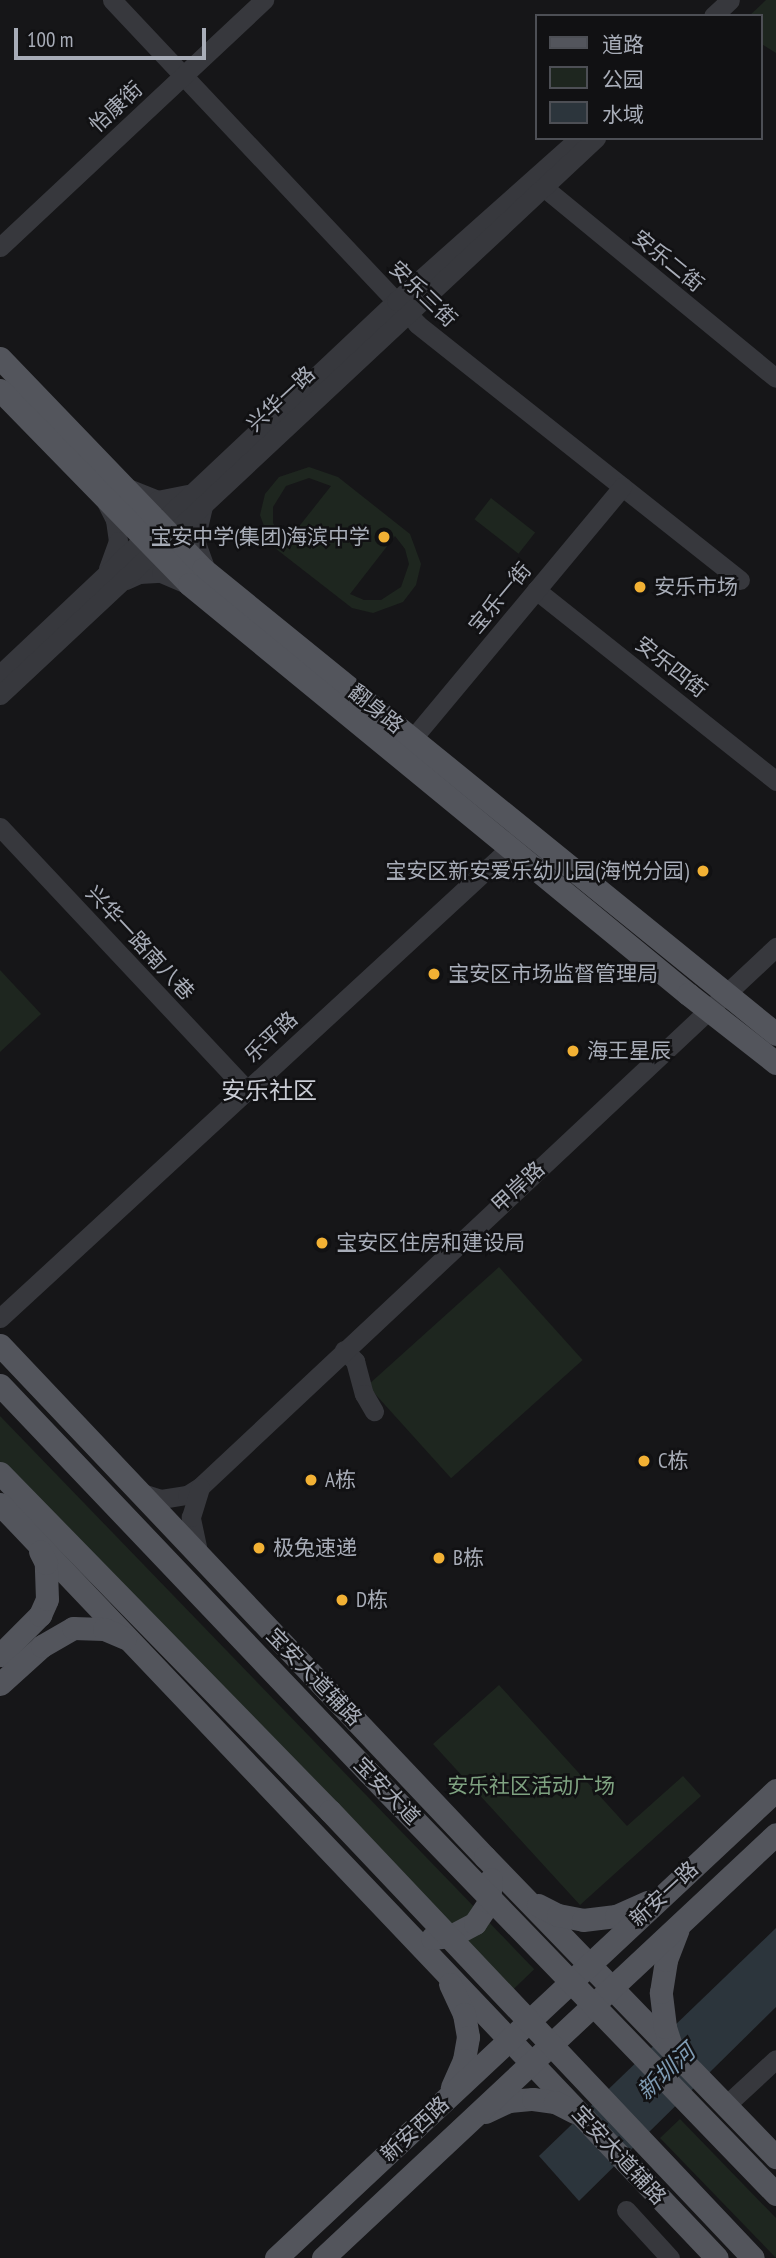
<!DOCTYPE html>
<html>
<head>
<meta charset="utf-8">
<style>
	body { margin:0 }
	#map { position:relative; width:776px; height:2258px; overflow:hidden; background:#161618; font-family:"PT Sans Narrow","Noto Sans SC",sans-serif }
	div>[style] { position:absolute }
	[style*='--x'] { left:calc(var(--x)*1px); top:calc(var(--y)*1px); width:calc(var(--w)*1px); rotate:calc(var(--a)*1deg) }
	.green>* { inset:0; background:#1e261f; transform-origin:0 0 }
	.water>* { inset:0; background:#2c353c }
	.minor>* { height:19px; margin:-9.5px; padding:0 9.5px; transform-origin:9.5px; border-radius:9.5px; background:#37383d }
	.major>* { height:23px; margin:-11.5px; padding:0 11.5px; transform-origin:11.5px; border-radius:11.5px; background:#53555c }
	.major-bridge>* { height:23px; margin:-11.5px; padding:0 11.5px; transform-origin:11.5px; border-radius:11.5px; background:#53555c }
	.dots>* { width:19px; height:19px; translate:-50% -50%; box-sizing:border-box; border:4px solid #111113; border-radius:50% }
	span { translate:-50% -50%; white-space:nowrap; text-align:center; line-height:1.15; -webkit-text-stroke:5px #111113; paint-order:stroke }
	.street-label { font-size:21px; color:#a8adb8 }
	.poi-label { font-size:21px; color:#a8adb8 }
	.right { translate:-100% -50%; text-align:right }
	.left { translate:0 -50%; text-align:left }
	.park-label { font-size:21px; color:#7fa381 }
	.water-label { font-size:23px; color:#7f9bb3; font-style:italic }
	.quarter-label { font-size:24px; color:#c9ccd4 }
	.legend { position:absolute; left:535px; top:14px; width:228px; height:126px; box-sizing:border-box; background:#111113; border:2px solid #4d4f55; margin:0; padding:9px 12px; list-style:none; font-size:21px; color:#a8adb8 }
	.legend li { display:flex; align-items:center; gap:14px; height:35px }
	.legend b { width:35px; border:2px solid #4d4f55 }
	.scale { position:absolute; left:14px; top:28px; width:192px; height:32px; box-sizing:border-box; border:4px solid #a8adb8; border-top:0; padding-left:9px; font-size:21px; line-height:24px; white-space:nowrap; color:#a8adb8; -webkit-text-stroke:5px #111113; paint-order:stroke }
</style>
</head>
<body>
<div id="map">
	<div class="green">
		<i style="clip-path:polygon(766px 0,776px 0,776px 53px,760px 43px,760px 16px,749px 16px)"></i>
		<i style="clip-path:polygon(evenodd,309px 467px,338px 477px,410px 534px,421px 564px,416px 585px,403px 602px,373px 613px,352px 608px,271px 545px,260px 515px,265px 494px,279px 477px,309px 467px,309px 478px,331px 486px,286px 543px,273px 523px,273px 507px,286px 486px,309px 478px,309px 467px,395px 536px,405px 549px,409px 564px,401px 587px,381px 600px,364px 600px,350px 594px,395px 536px)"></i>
		<i style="left:491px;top:498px;width:56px;height:27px;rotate:38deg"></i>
		<i style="clip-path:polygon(0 970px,41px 1014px,0 1052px)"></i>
		<i style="left:499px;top:1267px;width:125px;height:177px;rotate:48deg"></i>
		<i style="left:0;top:1416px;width:769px;height:38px;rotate:46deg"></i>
		<i style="clip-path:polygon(499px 1685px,627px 1826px,683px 1776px,701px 1796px,580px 1905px,433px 1744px)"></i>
		<i style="clip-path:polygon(680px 2119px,776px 2218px,776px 2258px,660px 2138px)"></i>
	</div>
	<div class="water">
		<i style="clip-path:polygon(776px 1928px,776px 2007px,579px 2201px,539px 2156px)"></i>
	</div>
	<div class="minor">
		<i style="--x:112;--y:0;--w:445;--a:46.7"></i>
		<i style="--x:417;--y:324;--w:412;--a:38.4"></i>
		<i style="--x:713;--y:16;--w:23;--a:-43"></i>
		<i style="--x:536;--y:181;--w:310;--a:39.4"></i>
		<i style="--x:0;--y:247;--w:362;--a:-43.1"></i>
		<i style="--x:128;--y:488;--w:31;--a:22"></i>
		<i style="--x:157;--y:500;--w:32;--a:-11"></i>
		<i style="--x:106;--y:502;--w:20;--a:63"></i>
		<i style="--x:115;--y:520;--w:21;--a:82"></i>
		<i style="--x:118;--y:541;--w:30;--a:110"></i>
		<i style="--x:203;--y:506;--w:35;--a:103"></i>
		<i style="--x:195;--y:540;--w:29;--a:70"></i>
		<i style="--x:126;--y:580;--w:14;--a:-25"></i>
		<i style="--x:139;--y:574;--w:22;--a:-3"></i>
		<i style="--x:161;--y:573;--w:28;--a:23"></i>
		<i style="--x:536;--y:590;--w:307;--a:38.5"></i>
		<i style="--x:0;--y:674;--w:544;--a:-43.29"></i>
		<i style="--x:396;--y:301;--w:236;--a:-41.7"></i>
		<i style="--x:0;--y:695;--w:816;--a:-43.06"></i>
		<i style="--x:413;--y:738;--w:327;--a:-50.2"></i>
		<i style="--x:0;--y:827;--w:361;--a:46.8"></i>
		<i style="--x:0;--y:1318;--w:695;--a:-42.67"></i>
		<i style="--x:344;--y:1350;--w:16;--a:45"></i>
		<i style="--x:355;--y:1361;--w:34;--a:75"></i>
		<i style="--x:364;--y:1394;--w:20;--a:60"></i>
		<i style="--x:139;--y:1492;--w:23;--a:18"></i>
		<i style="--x:161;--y:1499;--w:26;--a:-9"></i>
		<i style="--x:187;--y:1495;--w:15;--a:-32"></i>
		<i style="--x:200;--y:1487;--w:790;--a:-43.15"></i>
		<i style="--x:199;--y:1556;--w:40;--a:-102"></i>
		<i style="--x:191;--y:1517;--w:31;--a:-73"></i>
		<i style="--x:725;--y:2106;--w:69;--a:-42.7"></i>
		<i style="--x:626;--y:2210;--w:65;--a:47.5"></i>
	</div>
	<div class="major">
		<i style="--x:0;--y:358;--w:293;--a:46.1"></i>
		<i style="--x:203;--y:569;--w:738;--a:39.06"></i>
		<i style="--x:0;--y:390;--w:271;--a:45.7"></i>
		<i style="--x:189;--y:584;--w:646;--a:39.41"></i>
		<i style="--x:688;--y:994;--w:112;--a:38.1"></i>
		<i style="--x:0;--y:1345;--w:705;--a:46.55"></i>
		<i style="--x:485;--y:1857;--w:418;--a:45.9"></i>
		<i style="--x:0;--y:1385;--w:534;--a:46.44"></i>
		<i style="--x:0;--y:1473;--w:472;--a:45.7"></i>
		<i style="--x:0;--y:1504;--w:1040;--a:46.44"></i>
		<i style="--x:0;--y:1655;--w:57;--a:-45"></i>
		<i style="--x:40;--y:1615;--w:17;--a:-66"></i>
		<i style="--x:47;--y:1599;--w:36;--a:-92"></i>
		<i style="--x:46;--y:1563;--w:13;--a:-117"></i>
		<i style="--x:0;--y:1684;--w:57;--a:-42.1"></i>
		<i style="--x:42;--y:1646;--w:36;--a:-30"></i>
		<i style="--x:73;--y:1628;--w:31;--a:2"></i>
		<i style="--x:104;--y:1629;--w:23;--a:23"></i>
		<i style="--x:538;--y:1905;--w:22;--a:27"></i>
		<i style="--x:558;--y:1915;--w:25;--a:11"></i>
		<i style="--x:583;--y:1920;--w:33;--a:-7"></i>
		<i style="--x:616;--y:1916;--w:35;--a:-24"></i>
		<i style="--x:432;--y:1938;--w:19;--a:-6"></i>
		<i style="--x:451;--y:1936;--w:27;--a:-28"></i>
		<i style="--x:475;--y:1923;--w:25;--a:-56"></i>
		<i style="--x:489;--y:1902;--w:23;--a:-85"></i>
		<i style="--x:450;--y:1984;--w:33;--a:65"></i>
		<i style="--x:464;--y:2014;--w:23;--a:80"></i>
		<i style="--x:468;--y:2037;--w:23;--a:100"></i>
		<i style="--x:464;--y:2060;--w:30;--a:114"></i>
		<i style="--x:672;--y:2049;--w:23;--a:-108"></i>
		<i style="--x:665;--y:2027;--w:35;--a:-97"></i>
		<i style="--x:661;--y:1992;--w:32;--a:-81"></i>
		<i style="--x:666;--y:1960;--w:33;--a:-69"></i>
		<i style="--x:485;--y:2112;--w:26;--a:-25"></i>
		<i style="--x:509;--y:2101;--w:24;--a:-5"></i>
		<i style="--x:533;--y:2099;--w:22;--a:8"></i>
		<i style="--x:555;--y:2102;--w:22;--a:27"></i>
		<i style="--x:276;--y:2258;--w:685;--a:-43.11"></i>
		<i style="--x:323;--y:2258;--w:620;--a:-43.11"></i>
	</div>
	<div class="major-bridge">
		<i style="--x:368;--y:1772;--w:587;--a:45.97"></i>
		<i style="--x:330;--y:1811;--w:615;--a:46.58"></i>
	</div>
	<div class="dots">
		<i style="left:384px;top:537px;background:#f2b134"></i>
		<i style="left:640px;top:587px;background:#f2b134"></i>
		<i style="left:703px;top:871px;background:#f2b134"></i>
		<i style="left:434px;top:974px;background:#f2b134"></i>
		<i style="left:573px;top:1051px;background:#f2b134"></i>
		<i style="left:322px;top:1243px;background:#f2b134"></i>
		<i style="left:644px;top:1461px;background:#f2b134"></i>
		<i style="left:311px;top:1480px;background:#f2b134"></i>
		<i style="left:259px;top:1548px;background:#f2b134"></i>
		<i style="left:439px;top:1558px;background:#f2b134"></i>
		<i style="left:342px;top:1600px;background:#f2b134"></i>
	</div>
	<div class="street-label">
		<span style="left:116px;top:107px;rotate:-43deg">怡康街</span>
		<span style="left:668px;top:261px;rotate:39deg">安乐二街</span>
		<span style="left:423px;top:294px;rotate:44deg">安乐三街</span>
		<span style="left:281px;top:399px;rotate:-43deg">兴华一路</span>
		<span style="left:500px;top:598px;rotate:-50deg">宝乐一街</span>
		<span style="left:671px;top:667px;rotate:38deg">安乐四街</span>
		<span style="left:376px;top:709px;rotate:39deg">翻身路</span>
		<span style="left:140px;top:943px;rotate:47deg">兴华一路南八巷</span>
		<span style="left:271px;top:1037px;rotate:-43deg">乐平路</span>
		<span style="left:518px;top:1187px;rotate:-43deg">甲岸路</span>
		<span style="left:314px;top:1677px;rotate:46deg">宝安大道辅路</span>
		<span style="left:387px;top:1791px;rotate:46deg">宝安大道</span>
		<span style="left:664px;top:1894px;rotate:-43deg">新安一路</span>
		<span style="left:415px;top:2129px;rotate:-43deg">新安西路</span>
		<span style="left:619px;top:2155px;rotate:47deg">宝安大道辅路</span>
	</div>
	<div class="poi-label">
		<span class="right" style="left:370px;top:537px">宝安中学(集团)海滨中学</span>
		<span class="left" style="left:654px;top:587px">安乐市场</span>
		<span class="right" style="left:689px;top:871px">宝安区新安爱乐幼儿园(海悦分园)</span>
		<span class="left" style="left:448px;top:974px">宝安区市场监督管理局</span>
		<span class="left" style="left:587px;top:1051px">海王星辰</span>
		<span class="left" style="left:336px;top:1243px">宝安区住房和建设局</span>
		<span class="left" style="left:658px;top:1461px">C栋</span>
		<span class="left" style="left:325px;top:1480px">A栋</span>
		<span class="left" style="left:273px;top:1548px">极兔速递</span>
		<span class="left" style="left:453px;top:1558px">B栋</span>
		<span class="left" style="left:356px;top:1600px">D栋</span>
	</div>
	<div class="park-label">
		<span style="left:531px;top:1786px">安乐社区活动广场</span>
	</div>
	<div class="water-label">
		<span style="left:666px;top:2072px;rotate:-43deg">新圳河</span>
	</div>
	<div class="quarter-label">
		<span style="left:269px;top:1091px">安乐社区</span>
	</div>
	<ul class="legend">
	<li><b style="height:9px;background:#53555c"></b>道路</li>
	<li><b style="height:19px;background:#1e261f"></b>公园</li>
	<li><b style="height:19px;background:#2c353c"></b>水域</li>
	</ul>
	<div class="scale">100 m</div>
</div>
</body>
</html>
